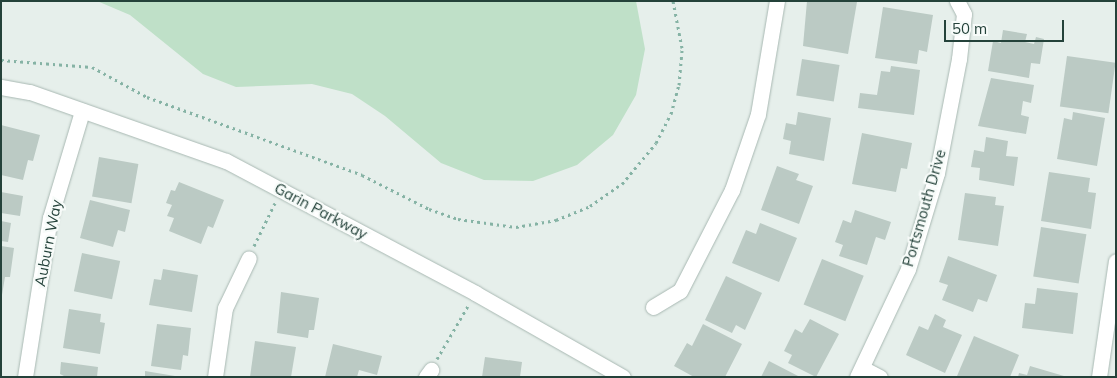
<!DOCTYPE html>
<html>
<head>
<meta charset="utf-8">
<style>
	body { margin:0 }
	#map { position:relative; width:1117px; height:378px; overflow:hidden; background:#e6efeb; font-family:Mulish,sans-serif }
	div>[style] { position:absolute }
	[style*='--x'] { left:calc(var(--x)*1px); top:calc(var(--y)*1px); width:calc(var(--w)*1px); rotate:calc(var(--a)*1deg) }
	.green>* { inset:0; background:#bfe0c8 }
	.building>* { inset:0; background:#bbcac4; transform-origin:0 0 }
	.path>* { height:3px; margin-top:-1.5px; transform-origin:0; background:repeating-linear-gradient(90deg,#86b3a5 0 2.5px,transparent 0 6.5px) }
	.roads { filter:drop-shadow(0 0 1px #a8b8b2) drop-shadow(0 0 1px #a8b8b2) }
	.minor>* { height:15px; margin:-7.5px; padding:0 7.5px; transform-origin:7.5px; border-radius:7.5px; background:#fff }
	span { translate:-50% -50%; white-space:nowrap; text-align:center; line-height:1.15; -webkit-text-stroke:4.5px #f7fbf9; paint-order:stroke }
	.street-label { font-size:15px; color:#24423a }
	.frame { position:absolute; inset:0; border:2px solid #24423a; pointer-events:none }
	.scale { position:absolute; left:944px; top:20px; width:120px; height:22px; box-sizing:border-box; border:2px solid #24423a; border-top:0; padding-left:6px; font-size:15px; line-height:18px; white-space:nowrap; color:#24423a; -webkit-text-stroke:4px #f7fbf9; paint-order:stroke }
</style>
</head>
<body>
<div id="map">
	<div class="green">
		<i style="clip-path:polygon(97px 1px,636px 1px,645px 49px,636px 95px,613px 135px,577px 165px,533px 181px,484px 180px,441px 163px,385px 116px,352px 94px,312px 84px,236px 87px,203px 74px,130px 15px)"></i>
	</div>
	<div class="building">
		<i style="clip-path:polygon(807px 1px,857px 2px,848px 54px,803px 46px)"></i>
		<i style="clip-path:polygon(883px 7px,933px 15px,927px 52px,919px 50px,917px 64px,875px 58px)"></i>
		<i style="clip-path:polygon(1003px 30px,1027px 34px,1025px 42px,1034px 44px,1036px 37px,1044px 39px,1040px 64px,1031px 63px,1029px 78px,988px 71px,993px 41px,1001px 43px)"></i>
		<i style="left:1067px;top:56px;width:49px;height:51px;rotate:8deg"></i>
		<i style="left:802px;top:59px;width:38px;height:37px;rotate:9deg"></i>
		<i style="clip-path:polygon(891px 66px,920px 70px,914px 115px,858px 108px,860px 93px,877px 95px,881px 71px,890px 72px)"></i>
		<i style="clip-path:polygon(991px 78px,1034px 85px,1031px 103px,1023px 101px,1021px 115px,1029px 117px,1026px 134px,978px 126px)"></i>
		<i style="clip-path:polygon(798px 112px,831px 118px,824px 161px,789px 154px,791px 141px,783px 139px,786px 123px,796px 125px)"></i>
		<i style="clip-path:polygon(1073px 112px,1105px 118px,1097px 166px,1057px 159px,1064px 118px,1072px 120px)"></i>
		<i style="clip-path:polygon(1px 125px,40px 135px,33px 161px,28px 160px,23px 180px,1px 175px)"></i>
		<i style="clip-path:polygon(862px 133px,912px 143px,907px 169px,901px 168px,896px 192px,852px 184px)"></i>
		<i style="clip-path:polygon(986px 137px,1008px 141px,1006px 156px,1018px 157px,1014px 186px,979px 180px,980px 168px,971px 167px,974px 150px,984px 152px)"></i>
		<i style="left:99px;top:157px;width:40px;height:40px;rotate:10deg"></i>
		<i style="clip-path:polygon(777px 166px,799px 174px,796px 180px,813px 186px,799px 224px,761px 210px)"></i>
		<i style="clip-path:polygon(1049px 172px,1090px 178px,1088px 192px,1096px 193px,1091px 229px,1041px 221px)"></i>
		<i style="clip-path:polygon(179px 182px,224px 200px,213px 228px,208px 226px,201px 244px,169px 231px,174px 218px,167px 216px,172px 205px,166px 203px,171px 190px,175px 191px)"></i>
		<i style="clip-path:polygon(1px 192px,23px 196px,20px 216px,1px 213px)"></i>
		<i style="clip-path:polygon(965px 193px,996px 197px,995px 205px,1004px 206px,998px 246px,958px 240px)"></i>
		<i style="clip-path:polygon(90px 200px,130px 210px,125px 232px,118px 230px,113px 247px,80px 238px)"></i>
		<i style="clip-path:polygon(855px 210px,891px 222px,885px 240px,876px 237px,867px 265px,839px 256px,843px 245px,835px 242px,843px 220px,851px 223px)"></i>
		<i style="clip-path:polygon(1px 221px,11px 223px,8px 242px,1px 241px)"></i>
		<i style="clip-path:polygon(760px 223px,797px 238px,779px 282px,732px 263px,746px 230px,756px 234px)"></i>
		<i style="left:1041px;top:227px;width:46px;height:50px;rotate:9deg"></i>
		<i style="clip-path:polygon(1px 246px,14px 248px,10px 277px,5px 277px,2px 295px)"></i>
		<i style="left:82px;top:253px;width:39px;height:39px;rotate:12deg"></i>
		<i style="clip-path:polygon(948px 256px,997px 275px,987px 302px,978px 299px,973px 312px,942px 300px,948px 285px,939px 282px)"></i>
		<i style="left:822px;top:259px;width:45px;height:49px;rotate:22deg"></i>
		<i style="clip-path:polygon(163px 269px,198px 275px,192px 312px,149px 305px,154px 279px,161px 280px)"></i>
		<i style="clip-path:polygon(726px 276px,762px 293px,745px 330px,736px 325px,732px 333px,705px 320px)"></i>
		<i style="clip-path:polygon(1037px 288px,1078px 293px,1073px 334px,1022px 328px,1025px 303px,1035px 304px)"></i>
		<i style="clip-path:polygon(281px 292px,319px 298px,314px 330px,309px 330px,308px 338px,277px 333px)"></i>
		<i style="clip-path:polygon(69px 309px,101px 314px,100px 322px,105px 323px,100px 354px,63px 348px)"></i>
		<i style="clip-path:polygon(935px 314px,946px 320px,943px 327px,962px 335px,945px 373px,906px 355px,919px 326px,928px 330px)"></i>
		<i style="clip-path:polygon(810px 319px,839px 334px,816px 377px,788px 363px,792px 355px,784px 351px,795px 329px,802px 333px)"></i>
		<i style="clip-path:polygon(157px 324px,191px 328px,188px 356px,183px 355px,181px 370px,151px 366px)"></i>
		<i style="clip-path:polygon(703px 324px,742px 344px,725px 377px,694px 377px,674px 366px,687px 343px,692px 346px)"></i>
		<i style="clip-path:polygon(974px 336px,1019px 355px,1010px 377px,957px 376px)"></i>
		<i style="clip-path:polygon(255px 341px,296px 347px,291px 377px,250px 377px)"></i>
		<i style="clip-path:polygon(333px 344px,382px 356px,377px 375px,359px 370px,357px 377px,325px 377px)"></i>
		<i style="clip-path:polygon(485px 357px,522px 362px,520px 377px,482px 377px)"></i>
		<i style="clip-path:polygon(769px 361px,800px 377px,761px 377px)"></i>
		<i style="clip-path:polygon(61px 362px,98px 367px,97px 377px,66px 377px,60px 374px)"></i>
		<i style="clip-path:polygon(1030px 366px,1064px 376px,1064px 377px,1018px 377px,1019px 373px,1027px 375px)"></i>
		<i style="clip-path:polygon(145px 371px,175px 376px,175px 377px,145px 377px)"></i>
	</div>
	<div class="path">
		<i style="--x:1;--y:60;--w:91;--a:4.4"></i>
		<i style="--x:92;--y:67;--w:63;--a:28.6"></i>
		<i style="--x:147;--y:97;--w:229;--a:19.9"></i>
		<i style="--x:362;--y:175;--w:75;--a:26.9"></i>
		<i style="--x:429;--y:209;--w:31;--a:19"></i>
		<i style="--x:458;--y:219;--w:59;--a:7.9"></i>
		<i style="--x:516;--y:227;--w:41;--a:-9.9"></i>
		<i style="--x:556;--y:220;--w:37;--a:-22"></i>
		<i style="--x:590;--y:206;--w:39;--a:-35"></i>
		<i style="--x:622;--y:184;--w:53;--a:-50.3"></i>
		<i style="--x:656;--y:143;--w:33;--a:-63"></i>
		<i style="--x:671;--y:114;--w:30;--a:-75"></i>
		<i style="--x:679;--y:85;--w:37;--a:-85"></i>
		<i style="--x:682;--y:48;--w:48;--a:-100.8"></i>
		<i style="--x:254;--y:246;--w:48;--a:-64"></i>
		<i style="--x:437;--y:359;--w:61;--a:-59.7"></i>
	</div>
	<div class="roads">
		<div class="minor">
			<i style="--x:1;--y:87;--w:29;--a:10"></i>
			<i style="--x:30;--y:92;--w:208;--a:19.4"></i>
			<i style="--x:226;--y:161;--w:282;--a:27.9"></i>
			<i style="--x:475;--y:293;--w:170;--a:29.6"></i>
			<i style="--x:653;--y:307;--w:31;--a:-31"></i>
			<i style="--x:680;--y:291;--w:114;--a:-62.8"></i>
			<i style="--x:732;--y:190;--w:80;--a:-71.1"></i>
			<i style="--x:758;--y:114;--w:115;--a:-80.5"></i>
			<i style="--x:862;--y:368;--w:20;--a:27"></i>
			<i style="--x:25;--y:377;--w:161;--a:-81.1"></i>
			<i style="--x:50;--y:218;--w:112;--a:-73.3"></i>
			<i style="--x:215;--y:377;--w:70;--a:-81.8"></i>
			<i style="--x:225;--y:308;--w:55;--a:-64.4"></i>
			<i style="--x:426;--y:377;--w:9;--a:-54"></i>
			<i style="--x:857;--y:377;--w:119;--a:-64.7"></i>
			<i style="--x:908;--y:269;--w:100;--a:-73.2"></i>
			<i style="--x:937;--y:173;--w:116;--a:-79.1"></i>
			<i style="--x:959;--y:59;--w:45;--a:-83.7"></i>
			<i style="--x:964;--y:14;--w:15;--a:-118"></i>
			<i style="--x:1099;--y:377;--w:117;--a:-81.7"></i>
		</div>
	</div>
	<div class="street-label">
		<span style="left:924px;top:208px;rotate:-74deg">Portsmouth Drive</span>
		<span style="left:321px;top:211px;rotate:28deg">Garin Parkway</span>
		<span style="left:48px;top:243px;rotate:-79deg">Auburn Way</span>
	</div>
	<div class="frame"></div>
	<div class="scale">50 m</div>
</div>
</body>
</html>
